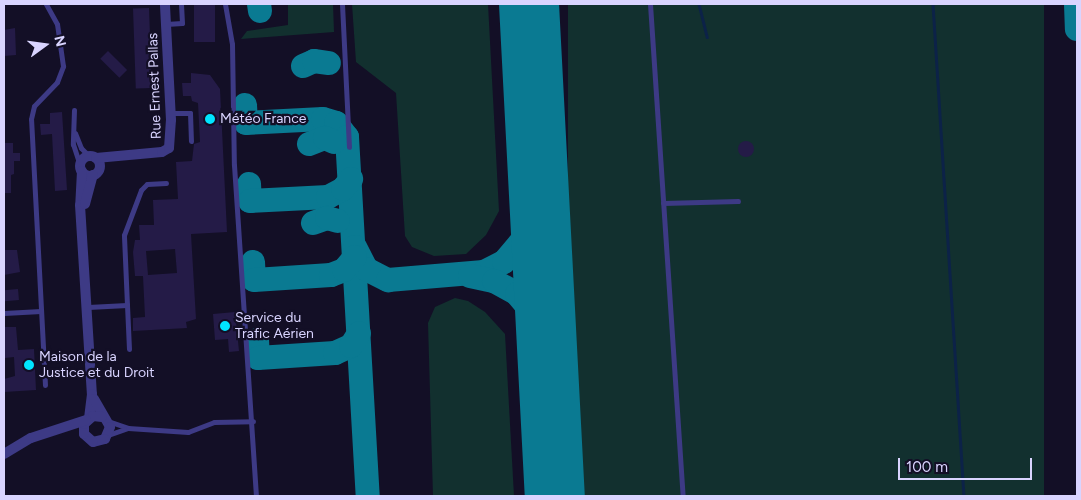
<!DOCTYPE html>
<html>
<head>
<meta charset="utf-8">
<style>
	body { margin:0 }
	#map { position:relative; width:1081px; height:500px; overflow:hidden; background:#130f26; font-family:Figtree,sans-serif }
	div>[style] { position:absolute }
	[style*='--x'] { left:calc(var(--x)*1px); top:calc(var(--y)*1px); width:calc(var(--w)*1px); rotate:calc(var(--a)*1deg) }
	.green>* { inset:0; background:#12302f; transform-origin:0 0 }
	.stream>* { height:2.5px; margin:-1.25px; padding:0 1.25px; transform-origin:1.25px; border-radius:1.25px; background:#0c2248 }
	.taxiway>* { height:24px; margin:-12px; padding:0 12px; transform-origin:12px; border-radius:12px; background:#0a7a92 }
	.runway>* { height:60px; margin:-30px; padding:0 30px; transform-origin:30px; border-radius:30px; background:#0a7a92 }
	.building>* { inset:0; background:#241b47; transform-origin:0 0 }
	.round { border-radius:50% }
	.service>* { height:5px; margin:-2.5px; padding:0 2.5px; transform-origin:2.5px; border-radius:2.5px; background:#3d3a85 }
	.minor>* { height:10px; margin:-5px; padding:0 5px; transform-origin:5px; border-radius:5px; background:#3d3a85 }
	.minor>.ring { margin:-5px; padding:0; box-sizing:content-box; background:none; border:10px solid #3d3a85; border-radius:50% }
	.dots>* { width:14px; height:14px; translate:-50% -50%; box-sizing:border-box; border:2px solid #130f26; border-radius:50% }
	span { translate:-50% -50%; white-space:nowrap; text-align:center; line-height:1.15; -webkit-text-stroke:4.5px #130f26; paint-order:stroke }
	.street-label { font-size:14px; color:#d9d4ff }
	.poi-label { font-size:14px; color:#d9d4ff }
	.left { translate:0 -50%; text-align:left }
	.frame { position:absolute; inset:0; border:5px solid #d9d4ff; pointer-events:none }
	.north { position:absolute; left:20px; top:20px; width:50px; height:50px; -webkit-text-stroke:4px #130f26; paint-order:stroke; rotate:76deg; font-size:14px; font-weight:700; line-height:20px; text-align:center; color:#d9d4ff }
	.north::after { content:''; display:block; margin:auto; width:18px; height:22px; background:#d9d4ff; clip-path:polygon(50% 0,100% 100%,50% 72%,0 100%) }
	.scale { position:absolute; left:898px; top:458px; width:134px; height:22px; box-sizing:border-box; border:2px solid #d9d4ff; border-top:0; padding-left:6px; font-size:15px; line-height:18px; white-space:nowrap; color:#d9d4ff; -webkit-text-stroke:4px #130f26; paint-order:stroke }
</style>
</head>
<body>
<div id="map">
	<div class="green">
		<i style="clip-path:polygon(288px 4px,333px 4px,334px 32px,241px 39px,247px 31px,288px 25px)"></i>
		<i style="clip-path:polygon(352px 4px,488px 4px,499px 211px,486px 235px,466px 254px,434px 256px,412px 247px,405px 236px,396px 93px,356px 62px)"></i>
		<i style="left:568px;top:4px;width:476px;height:493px"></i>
		<i style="clip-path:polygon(455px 298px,468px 301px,485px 312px,505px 334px,514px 496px,433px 496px,428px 323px,435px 307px)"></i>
	</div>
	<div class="stream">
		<i style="--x:699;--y:4;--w:34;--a:76"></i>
		<i style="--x:933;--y:4;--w:493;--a:86.4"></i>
	</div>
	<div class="taxiway">
		<i style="--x:259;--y:4;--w:7;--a:82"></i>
		<i style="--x:1076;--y:4;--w:25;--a:88"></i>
		<i style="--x:303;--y:66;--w:12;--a:-24"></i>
		<i style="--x:314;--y:61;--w:15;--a:8"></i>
		<i style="--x:245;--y:105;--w:18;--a:87"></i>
		<i style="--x:246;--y:123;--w:77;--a:-3"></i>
		<i style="--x:323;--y:119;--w:14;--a:17"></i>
		<i style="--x:336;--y:123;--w:18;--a:52"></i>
		<i style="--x:347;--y:137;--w:360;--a:86.7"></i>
		<i style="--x:309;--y:144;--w:17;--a:-21"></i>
		<i style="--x:325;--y:138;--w:10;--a:24"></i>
		<i style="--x:249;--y:184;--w:17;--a:87"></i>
		<i style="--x:250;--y:201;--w:78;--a:-2.9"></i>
		<i style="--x:328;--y:197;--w:17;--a:-28"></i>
		<i style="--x:343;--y:189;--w:13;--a:-51"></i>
		<i style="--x:313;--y:223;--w:15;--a:-20"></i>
		<i style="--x:327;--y:218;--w:11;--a:15"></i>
		<i style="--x:355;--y:247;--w:25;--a:63"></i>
		<i style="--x:366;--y:269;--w:25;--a:27"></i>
		<i style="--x:388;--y:280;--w:96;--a:-4.8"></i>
		<i style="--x:484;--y:272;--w:22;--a:-27"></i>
		<i style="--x:504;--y:262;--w:35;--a:-50"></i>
		<i style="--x:527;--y:235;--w:23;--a:-67"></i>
		<i style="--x:536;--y:214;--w:24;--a:-81"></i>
		<i style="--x:253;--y:262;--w:18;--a:87"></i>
		<i style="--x:254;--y:280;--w:77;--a:-3.7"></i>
		<i style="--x:331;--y:275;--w:14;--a:-21"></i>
		<i style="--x:344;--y:270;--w:17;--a:-50"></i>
		<i style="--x:470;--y:276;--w:25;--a:12"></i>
		<i style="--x:494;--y:281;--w:26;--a:29"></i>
		<i style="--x:517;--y:294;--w:31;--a:50"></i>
		<i style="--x:537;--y:318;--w:29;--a:72"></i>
		<i style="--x:257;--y:340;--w:18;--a:87"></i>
		<i style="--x:258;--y:358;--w:77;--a:-3.7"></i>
		<i style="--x:335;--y:353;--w:17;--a:-24"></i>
		<i style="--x:351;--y:346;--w:15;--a:-58"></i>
	</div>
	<div class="runway">
		<i style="--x:529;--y:4;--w:493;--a:87"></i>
	</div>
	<div class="building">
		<i style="left:194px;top:4px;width:21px;height:38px"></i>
		<i style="left:149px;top:8px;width:80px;height:16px;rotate:88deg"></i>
		<i style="clip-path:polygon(15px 28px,16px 55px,4px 56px,4px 30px)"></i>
		<i style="left:108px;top:51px;width:27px;height:11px;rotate:45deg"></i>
		<i style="clip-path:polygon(evenodd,191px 73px,210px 75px,220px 89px,227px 232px,191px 234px,196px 319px,186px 322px,187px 328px,133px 331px,133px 318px,145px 317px,143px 276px,135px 276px,133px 252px,135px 240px,140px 240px,139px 225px,154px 225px,153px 200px,178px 199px,176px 162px,192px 161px,194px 144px,200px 142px,198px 103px,192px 101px,191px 96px,183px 96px,182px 83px,191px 83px,191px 73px,175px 249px,177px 273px,148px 275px,146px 251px,175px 249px)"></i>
		<i style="clip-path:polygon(62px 112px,67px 190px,55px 191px,52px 134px,41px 135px,40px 124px,50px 124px,50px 113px)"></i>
		<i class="round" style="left:738px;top:141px;width:16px;height:16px"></i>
		<i style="clip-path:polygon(4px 143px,13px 143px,13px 153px,20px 153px,20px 161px,14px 161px,14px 174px,11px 175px,11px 193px,4px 193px)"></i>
		<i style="clip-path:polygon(4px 250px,17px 250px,20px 272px,4px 275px)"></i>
		<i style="left:18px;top:289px;width:11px;height:14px;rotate:85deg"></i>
		<i style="clip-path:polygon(235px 312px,239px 351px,229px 352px,228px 339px,215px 340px,213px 314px)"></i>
		<i style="clip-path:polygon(4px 327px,16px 327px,18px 350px,34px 349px,36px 390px,4px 392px,4px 379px,15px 376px,14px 357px,5px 358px)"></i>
	</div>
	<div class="service">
		<i style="--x:225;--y:4;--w:41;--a:80.1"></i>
		<i style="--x:232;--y:44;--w:121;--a:89.1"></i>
		<i style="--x:234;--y:165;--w:332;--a:86.2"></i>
		<i style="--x:342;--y:4;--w:143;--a:87.2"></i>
		<i style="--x:650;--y:4;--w:493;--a:86.2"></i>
		<i style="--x:166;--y:24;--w:16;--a:-4"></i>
		<i style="--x:182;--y:23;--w:19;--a:-93"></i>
		<i style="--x:74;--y:110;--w:34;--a:92"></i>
		<i style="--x:73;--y:144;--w:22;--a:72"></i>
		<i style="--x:171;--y:113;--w:19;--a:0"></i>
		<i style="--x:190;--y:113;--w:28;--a:88"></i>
		<i style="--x:75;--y:133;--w:16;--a:68"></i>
		<i style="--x:81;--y:148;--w:11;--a:45"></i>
		<i style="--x:663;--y:203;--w:75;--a:-1.5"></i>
		<i style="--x:127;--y:305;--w:44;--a:87.4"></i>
		<i style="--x:88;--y:307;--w:39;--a:-3"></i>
		<i style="--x:127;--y:305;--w:70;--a:-92.5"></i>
		<i style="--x:124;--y:235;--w:48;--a:-69.3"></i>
		<i style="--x:141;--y:190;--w:8;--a:-45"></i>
		<i style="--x:147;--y:184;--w:19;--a:-3"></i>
		<i style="--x:4;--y:313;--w:37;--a:-3"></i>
		<i style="--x:45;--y:385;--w:266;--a:-93"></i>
		<i style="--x:31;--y:119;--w:13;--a:-77"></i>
		<i style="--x:34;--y:106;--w:33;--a:-46"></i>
		<i style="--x:57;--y:82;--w:17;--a:-69"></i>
		<i style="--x:63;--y:66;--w:42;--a:-98.1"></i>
		<i style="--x:57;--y:24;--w:23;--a:-119"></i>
		<i style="--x:108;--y:421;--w:21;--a:19"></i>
		<i style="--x:128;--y:428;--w:21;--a:161"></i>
		<i style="--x:128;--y:428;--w:60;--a:3.8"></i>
		<i style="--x:188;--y:432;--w:28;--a:-21"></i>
		<i style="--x:214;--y:422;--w:39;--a:-1"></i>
	</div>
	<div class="minor">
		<i class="ring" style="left:80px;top:156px;width:10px;height:10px"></i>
		<i style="--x:96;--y:158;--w:66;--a:-5.2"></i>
		<i style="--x:162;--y:152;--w:8;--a:-30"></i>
		<i style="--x:169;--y:148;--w:28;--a:-86"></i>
		<i style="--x:171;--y:120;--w:116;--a:-93"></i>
		<i style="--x:82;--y:171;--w:34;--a:93"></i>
		<i style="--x:80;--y:205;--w:189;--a:86.4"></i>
		<i style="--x:92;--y:394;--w:23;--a:97"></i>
		<i style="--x:85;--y:204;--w:30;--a:-75"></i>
		<i style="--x:94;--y:399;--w:32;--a:60"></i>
		<i style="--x:110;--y:427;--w:13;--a:113"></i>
		<i style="--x:105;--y:439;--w:12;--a:166"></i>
		<i style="--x:93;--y:442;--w:12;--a:-138"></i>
		<i style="--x:84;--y:434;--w:10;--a:-90"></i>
		<i style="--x:84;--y:424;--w:12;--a:-42"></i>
		<i style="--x:93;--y:416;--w:9;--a:6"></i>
		<i style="--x:4;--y:454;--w:31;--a:-31"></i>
		<i style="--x:31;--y:438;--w:58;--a:-18.1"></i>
	</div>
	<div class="dots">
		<i style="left:210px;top:119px;background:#00e5ff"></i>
		<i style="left:225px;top:326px;background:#00e5ff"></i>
		<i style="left:29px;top:365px;background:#00e5ff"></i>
	</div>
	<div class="street-label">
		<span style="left:155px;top:86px;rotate:-92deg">Rue Ernest Pallas</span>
	</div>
	<div class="poi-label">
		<span class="left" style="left:220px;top:119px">Météo France</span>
		<span class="left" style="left:235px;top:326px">Service du<br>Trafic Aérien</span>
		<span class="left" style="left:39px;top:365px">Maison de la<br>Justice et du Droit</span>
	</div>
	<div class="frame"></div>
	<div class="north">N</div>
	<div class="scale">100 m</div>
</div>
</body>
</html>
